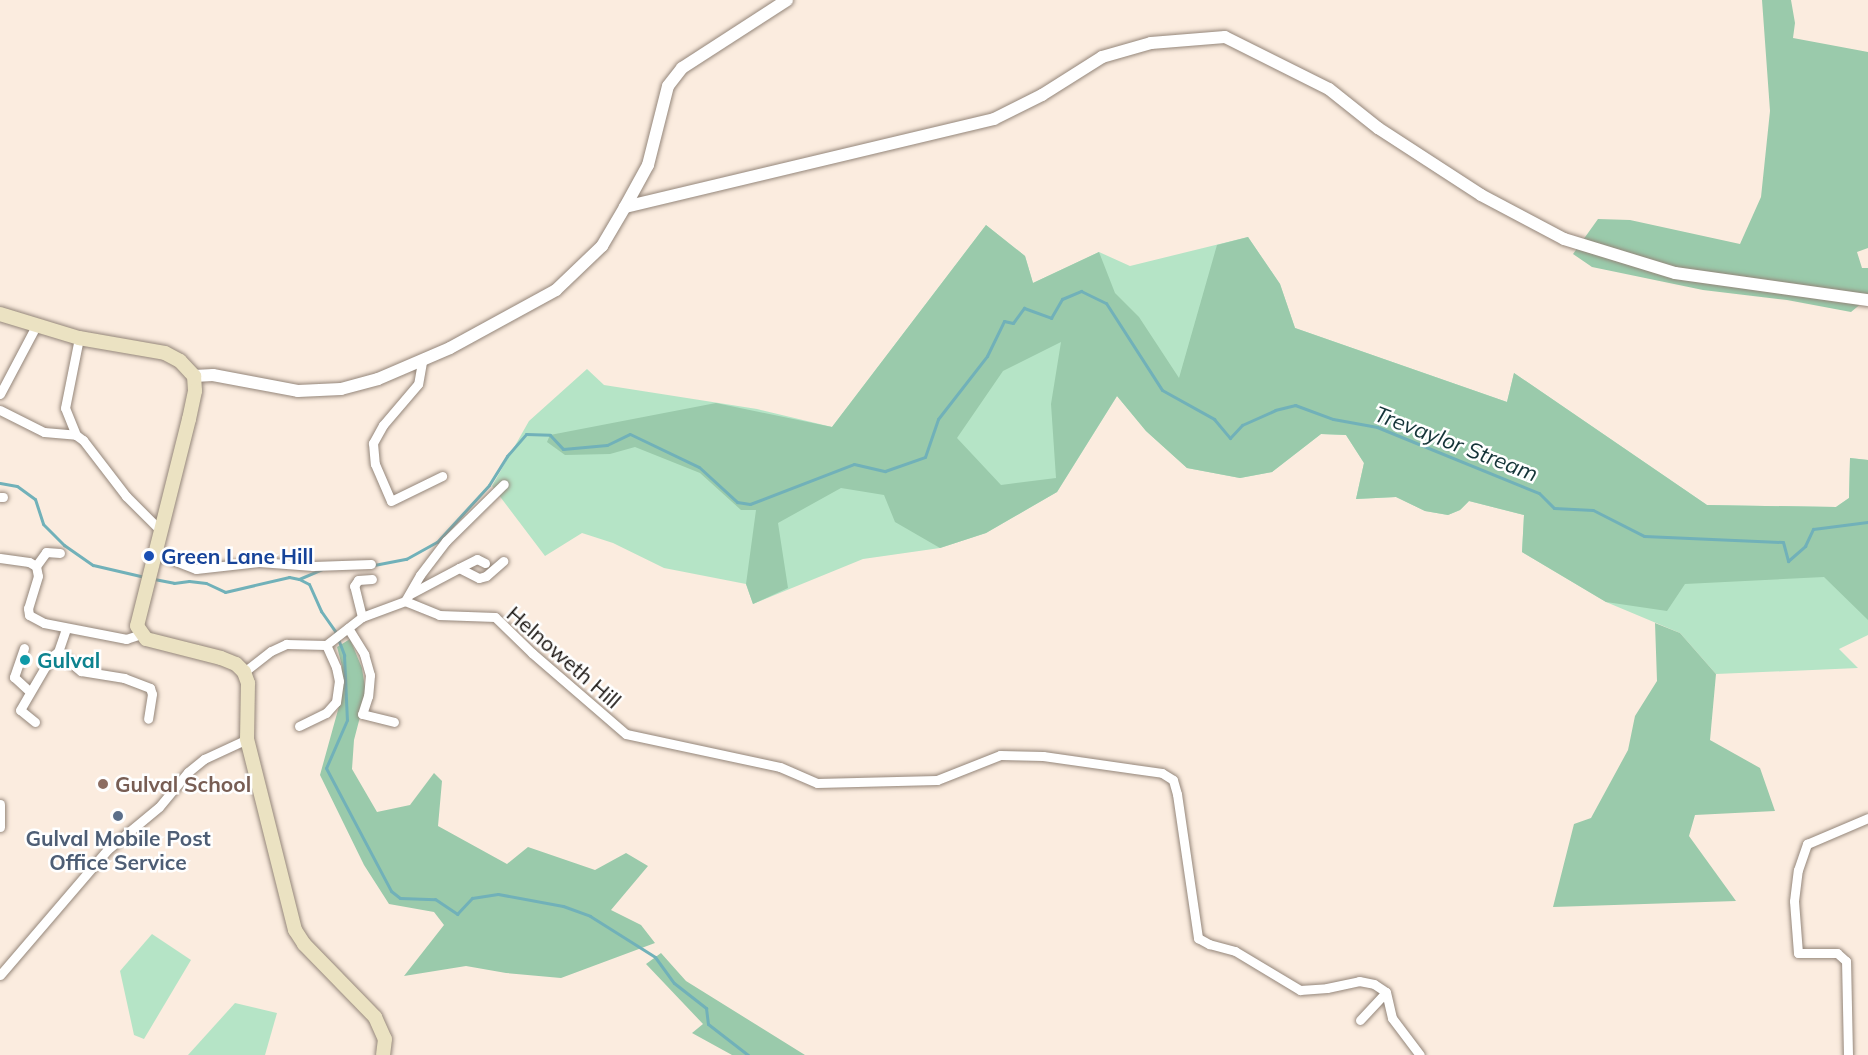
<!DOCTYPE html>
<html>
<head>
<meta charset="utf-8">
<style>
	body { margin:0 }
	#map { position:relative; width:1868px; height:1055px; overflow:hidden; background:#fbecdf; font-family:Mulish,sans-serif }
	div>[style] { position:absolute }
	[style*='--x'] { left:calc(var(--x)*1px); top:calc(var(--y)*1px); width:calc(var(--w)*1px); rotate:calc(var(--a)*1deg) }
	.green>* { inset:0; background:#b5e4c6 }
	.forest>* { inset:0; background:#9acaab }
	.stream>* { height:3px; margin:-1.5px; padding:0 1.5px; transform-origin:1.5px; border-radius:1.5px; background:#71b1b9 }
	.roads { filter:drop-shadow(0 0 2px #94867a) drop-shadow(0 0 2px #94867a) }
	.minor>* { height:9px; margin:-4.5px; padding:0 4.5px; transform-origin:4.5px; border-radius:4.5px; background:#fff }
	.tertiary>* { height:12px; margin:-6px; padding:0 6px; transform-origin:6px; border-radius:6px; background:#fff }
	.secondary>* { height:14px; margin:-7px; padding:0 7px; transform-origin:7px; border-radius:7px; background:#ebe2c2 }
	.dots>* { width:16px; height:16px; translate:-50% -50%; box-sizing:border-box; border:3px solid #fff; border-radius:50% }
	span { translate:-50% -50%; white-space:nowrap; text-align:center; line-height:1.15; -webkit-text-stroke:5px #fff; paint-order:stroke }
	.transit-label { font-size:21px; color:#164399; font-weight:700 }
	.left { translate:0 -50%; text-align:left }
	.street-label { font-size:21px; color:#140f0b }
	.culture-label { font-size:21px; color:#0d838f; font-weight:700 }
	.education-label { font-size:21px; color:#785e54; font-weight:700 }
	.service-label { font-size:21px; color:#4e5e75; font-weight:700 }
	.water-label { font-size:22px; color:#143438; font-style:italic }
</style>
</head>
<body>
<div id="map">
	<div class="green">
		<i style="clip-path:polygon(986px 225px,1025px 256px,1033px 283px,1099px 252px,1130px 266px,1248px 237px,1280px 284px,1295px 328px,1507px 402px,1514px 373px,1707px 505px,1836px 507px,1849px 498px,1850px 458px,1868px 460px,1868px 635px,1839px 649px,1858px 668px,1716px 674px,1680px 633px,1606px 602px,1522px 552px,1524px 515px,1469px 501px,1460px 510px,1448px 515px,1425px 511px,1396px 497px,1356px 499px,1364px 463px,1346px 435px,1321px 434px,1272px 472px,1240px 478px,1187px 468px,1146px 431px,1117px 396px,1057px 492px,986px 533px,940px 548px,863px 559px,753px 604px,746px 584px,664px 568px,613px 543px,582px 533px,545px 556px,492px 486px,529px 421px,587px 369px,604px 385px,757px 409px,832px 427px)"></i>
		<i style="clip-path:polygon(152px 934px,191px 960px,144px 1039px,134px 1035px,120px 971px)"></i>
		<i style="clip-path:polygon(235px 1003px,277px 1013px,265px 1055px,188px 1055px)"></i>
	</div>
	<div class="forest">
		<i style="clip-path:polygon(1762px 0,1791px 0,1795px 23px,1793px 38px,1868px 52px,1868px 248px,1857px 252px,1862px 268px,1868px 268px,1868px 298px,1851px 312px,1787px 300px,1703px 290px,1592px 267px,1573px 254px,1598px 219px,1630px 220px,1740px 244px,1761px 197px,1770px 111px)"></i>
		<i style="clip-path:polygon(evenodd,986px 225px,1025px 256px,1033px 283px,1099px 252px,1115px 293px,1139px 317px,1179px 378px,1217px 245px,1248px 237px,1280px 284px,1295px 328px,1507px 402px,1514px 373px,1707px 505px,1836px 507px,1849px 498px,1850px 458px,1868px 460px,1868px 620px,1824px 577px,1685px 584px,1667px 611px,1606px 602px,1522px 552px,1524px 515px,1469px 501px,1460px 510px,1448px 515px,1425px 511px,1396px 497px,1356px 499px,1364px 463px,1346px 435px,1321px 434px,1272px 472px,1240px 478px,1187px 468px,1146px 431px,1117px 396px,1057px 492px,986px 533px,940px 548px,895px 522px,884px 495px,841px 488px,778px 523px,788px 588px,753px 604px,746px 584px,756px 510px,741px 510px,700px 473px,635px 447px,610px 454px,565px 455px,547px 442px,550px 435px,716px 403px,832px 427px,986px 225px,1061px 342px,1051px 404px,1056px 478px,1001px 485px,957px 438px,1003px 371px,1061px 342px)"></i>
		<i style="clip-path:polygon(1655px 623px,1680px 633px,1716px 674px,1710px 740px,1760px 768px,1775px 811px,1695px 815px,1689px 836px,1736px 901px,1553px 907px,1574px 824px,1591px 818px,1628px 750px,1635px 716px,1657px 681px)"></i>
		<i style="clip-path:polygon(350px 639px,362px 668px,366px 694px,354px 740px,352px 769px,377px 812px,410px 805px,434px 773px,442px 781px,438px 826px,507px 864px,528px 847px,595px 870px,626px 853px,648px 866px,611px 910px,641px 925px,655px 943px,561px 978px,506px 973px,466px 966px,404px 976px,444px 925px,434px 912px,389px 904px,364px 865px,320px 775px,341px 699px,342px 666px,337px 647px)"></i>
		<i style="clip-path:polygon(661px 953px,686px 981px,805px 1055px,732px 1055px,692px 1033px,703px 1024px,646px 964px)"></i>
	</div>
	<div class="stream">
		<i style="--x:0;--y:483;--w:17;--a:10"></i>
		<i style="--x:17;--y:486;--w:22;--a:36"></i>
		<i style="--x:35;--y:499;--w:26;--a:72"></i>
		<i style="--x:43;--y:524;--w:30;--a:45"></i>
		<i style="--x:64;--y:545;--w:35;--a:35"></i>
		<i style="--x:93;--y:565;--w:53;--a:13"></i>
		<i style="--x:374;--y:565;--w:33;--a:-11"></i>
		<i style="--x:406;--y:559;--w:35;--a:-29"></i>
		<i style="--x:437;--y:542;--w:77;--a:-47.6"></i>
		<i style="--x:489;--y:485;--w:34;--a:-58"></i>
		<i style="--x:507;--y:456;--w:29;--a:-49"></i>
		<i style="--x:526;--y:434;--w:24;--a:2"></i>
		<i style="--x:550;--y:435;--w:19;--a:47"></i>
		<i style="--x:563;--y:449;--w:44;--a:-5.2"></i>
		<i style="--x:607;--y:445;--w:25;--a:-26"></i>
		<i style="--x:630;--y:434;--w:76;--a:25.6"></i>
		<i style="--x:699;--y:467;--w:52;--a:42.6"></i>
		<i style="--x:737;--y:502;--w:13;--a:9"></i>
		<i style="--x:750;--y:504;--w:111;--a:-21"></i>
		<i style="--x:854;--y:464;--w:32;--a:13"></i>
		<i style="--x:885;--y:471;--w:42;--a:-19.3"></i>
		<i style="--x:925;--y:457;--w:40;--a:-71.1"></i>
		<i style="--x:938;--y:419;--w:80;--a:-52.1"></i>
		<i style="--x:987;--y:356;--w:39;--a:-64"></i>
		<i style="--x:1004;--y:321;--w:9;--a:13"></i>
		<i style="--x:1013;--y:323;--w:19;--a:-54"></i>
		<i style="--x:1024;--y:308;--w:29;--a:20"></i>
		<i style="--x:1051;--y:318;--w:22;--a:-60"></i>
		<i style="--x:1062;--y:299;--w:21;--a:-23"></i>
		<i style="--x:1081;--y:291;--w:28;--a:26"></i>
		<i style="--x:1106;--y:303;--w:103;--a:57.2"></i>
		<i style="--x:1162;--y:390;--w:60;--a:29.1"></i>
		<i style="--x:1214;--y:419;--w:25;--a:50"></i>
		<i style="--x:1230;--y:438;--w:18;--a:-47"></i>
		<i style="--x:1242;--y:425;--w:36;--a:-24"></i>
		<i style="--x:1275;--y:410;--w:21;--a:-14"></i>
		<i style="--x:1295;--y:405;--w:40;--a:20.2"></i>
		<i style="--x:1333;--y:419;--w:45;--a:10.3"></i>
		<i style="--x:1377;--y:427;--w:175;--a:22.2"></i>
		<i style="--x:1539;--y:493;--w:21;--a:45"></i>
		<i style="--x:1554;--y:508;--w:39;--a:3"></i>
		<i style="--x:1593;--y:510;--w:57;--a:27"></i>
		<i style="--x:1644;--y:536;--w:139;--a:2.5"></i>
		<i style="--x:1783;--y:542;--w:20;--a:75"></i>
		<i style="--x:1788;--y:561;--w:23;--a:-41"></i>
		<i style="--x:1805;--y:546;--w:19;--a:-65"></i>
		<i style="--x:1813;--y:529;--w:55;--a:-7.3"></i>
		<i style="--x:154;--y:579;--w:20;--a:11"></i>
		<i style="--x:174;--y:583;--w:15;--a:-8"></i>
		<i style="--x:189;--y:581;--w:17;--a:7"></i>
		<i style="--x:206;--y:583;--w:21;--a:25"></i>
		<i style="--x:225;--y:592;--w:66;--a:-13.2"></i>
		<i style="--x:289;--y:577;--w:10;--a:11"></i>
		<i style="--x:299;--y:579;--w:11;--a:27"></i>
		<i style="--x:309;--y:584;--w:30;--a:66"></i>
		<i style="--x:321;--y:611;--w:24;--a:55"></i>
		<i style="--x:335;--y:631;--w:26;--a:69"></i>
		<i style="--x:344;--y:655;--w:65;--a:87.4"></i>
		<i style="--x:347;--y:720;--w:52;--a:113.6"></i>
		<i style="--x:326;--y:768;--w:139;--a:62.1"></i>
		<i style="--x:391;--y:891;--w:11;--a:38"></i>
		<i style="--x:400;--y:898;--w:35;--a:2"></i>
		<i style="--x:435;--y:899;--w:27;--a:34"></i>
		<i style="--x:457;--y:914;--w:22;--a:-47"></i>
		<i style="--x:472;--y:898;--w:26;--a:-9"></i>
		<i style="--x:498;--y:894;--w:66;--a:10.5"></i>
		<i style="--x:563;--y:906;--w:29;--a:20"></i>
		<i style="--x:590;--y:916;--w:77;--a:32.2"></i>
		<i style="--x:655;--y:957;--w:32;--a:54"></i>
		<i style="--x:674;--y:983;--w:41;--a:38"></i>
		<i style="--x:706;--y:1008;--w:16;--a:83"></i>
		<i style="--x:708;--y:1024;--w:51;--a:37.8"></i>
		<i style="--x:299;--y:579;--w:25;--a:-23"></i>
	</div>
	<div class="roads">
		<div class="minor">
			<i style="--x:422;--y:362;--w:22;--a:100"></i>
			<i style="--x:418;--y:384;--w:54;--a:130.5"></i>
			<i style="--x:383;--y:425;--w:21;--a:119"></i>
			<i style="--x:373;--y:443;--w:21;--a:85"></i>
			<i style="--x:375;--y:464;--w:40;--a:66.6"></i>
			<i style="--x:391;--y:501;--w:57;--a:-26.1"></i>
			<i style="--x:0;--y:394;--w:77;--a:-62.1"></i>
			<i style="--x:0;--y:410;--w:49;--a:26.6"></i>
			<i style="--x:44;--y:432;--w:32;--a:5"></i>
			<i style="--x:76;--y:435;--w:9;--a:36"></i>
			<i style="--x:83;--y:440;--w:71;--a:52.5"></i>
			<i style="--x:126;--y:496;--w:49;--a:45"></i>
			<i style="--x:76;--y:435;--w:29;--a:-112"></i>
			<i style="--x:65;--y:408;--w:71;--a:-78.7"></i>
			<i style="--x:0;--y:497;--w:3;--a:0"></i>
			<i style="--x:155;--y:553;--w:44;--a:21.3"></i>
			<i style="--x:196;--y:569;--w:63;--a:-6.3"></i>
			<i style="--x:259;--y:562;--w:54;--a:4.2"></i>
			<i style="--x:313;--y:566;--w:58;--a:-2"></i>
			<i style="--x:0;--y:558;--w:29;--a:8"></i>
			<i style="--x:29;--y:562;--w:8;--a:30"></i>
			<i style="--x:36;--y:566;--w:10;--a:79"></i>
			<i style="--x:38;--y:576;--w:34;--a:107"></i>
			<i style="--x:28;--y:608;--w:7;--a:82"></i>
			<i style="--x:29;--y:615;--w:17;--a:28"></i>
			<i style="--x:44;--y:623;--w:84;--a:11"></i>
			<i style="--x:126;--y:639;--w:16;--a:-18"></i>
			<i style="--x:36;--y:566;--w:17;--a:-54"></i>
			<i style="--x:46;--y:552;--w:14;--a:4"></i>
			<i style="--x:459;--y:568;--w:20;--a:-27"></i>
			<i style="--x:477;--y:559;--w:9;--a:27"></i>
			<i style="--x:410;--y:594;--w:55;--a:-28"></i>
			<i style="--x:459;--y:568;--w:22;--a:27"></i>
			<i style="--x:479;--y:578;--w:7;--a:-16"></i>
			<i style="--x:486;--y:576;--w:23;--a:-41"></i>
			<i style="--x:405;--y:601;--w:37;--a:22"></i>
			<i style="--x:439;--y:615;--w:56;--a:2"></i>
			<i style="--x:495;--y:617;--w:52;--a:44.2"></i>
			<i style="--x:532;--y:653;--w:124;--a:40.8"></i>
			<i style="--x:626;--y:734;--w:157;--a:12.1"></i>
			<i style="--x:780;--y:767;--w:40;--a:23.4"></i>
			<i style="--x:817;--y:783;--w:120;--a:-1.4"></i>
			<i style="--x:937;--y:780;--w:68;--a:-21.6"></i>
			<i style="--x:1000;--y:755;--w:43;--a:1.3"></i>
			<i style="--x:1043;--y:756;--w:120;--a:8.1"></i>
			<i style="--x:1162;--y:773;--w:13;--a:32"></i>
			<i style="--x:1173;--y:780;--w:15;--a:74"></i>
			<i style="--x:1177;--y:794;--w:146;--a:81.7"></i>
			<i style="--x:1198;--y:938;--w:13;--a:29"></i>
			<i style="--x:1209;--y:944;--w:27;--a:15"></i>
			<i style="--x:1235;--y:951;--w:76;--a:31"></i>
			<i style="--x:1300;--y:990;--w:27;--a:-4"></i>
			<i style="--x:1327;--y:988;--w:33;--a:-12"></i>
			<i style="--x:1359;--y:981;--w:15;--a:11"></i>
			<i style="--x:1374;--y:984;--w:14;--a:34"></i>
			<i style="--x:1386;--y:992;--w:27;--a:77"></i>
			<i style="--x:1392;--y:1018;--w:46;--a:52.9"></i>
			<i style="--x:405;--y:601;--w:30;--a:-60"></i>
			<i style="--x:420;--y:575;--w:43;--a:-52.6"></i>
			<i style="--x:446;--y:541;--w:81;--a:-44.5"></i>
			<i style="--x:362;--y:617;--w:32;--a:-104"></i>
			<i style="--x:354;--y:586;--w:7;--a:-56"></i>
			<i style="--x:358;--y:580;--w:14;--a:-4"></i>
			<i style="--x:348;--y:628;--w:31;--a:58"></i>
			<i style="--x:364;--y:654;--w:22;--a:74"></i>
			<i style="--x:370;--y:675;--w:21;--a:95"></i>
			<i style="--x:368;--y:696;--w:19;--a:108"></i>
			<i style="--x:362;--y:714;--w:33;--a:14"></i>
			<i style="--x:24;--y:648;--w:31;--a:109"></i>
			<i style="--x:14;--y:677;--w:21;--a:43"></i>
			<i style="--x:58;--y:652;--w:30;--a:40"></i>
			<i style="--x:81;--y:671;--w:44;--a:9.2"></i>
			<i style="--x:124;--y:678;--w:28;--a:21"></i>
			<i style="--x:150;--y:688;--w:6;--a:72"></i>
			<i style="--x:152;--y:694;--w:25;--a:99"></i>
			<i style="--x:244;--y:672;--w:34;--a:-38"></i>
			<i style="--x:271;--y:651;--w:17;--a:-25"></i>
			<i style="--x:286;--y:644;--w:40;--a:1.4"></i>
			<i style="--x:326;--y:645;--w:46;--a:-37.9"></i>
			<i style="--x:362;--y:617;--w:46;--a:-20.4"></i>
			<i style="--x:35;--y:722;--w:19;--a:-141"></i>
			<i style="--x:20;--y:710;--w:61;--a:-59.7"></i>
			<i style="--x:51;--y:657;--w:9;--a:-36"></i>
			<i style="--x:58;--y:652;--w:24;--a:-71"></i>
			<i style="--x:299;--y:726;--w:30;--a:-26"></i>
			<i style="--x:326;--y:713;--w:15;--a:-48"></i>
			<i style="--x:336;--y:702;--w:21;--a:-82"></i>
			<i style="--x:339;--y:681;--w:14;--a:-102"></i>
			<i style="--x:336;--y:667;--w:24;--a:-114"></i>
			<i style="--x:0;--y:804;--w:23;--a:90"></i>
			<i style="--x:0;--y:975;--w:165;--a:-49.4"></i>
			<i style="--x:107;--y:850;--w:67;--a:-39.6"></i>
			<i style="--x:159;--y:807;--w:45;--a:-50.4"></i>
			<i style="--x:188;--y:772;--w:21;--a:-39"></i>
			<i style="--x:204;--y:759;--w:47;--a:-24.9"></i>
			<i style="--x:1360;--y:1020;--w:38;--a:-47"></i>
			<i style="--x:1848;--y:1055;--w:94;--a:-91.2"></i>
			<i style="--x:1846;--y:961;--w:12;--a:-138"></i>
			<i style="--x:1837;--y:953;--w:39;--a:180"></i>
			<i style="--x:1798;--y:953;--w:52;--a:-94.4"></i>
			<i style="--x:1794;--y:901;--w:31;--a:-83"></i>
			<i style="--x:1798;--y:870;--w:28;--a:-71"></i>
			<i style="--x:1807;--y:844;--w:66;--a:-23.1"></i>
		</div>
		<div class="tertiary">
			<i style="--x:625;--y:207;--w:48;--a:-61.3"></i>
			<i style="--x:648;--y:165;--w:81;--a:-75.8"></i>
			<i style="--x:668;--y:86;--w:23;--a:-52"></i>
			<i style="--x:682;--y:68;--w:125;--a:-32.9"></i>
			<i style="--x:194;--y:376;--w:19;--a:-3"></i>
			<i style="--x:213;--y:375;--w:86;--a:10.7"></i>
			<i style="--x:298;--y:391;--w:43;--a:-2.7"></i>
			<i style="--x:341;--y:389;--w:38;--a:-15"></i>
			<i style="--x:378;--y:379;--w:78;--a:-23.3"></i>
			<i style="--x:450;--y:348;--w:121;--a:-28.7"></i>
			<i style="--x:556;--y:290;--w:64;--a:-43.7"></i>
			<i style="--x:602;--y:246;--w:45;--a:-59.5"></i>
			<i style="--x:625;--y:207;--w:379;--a:-13.4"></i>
			<i style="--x:994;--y:119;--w:54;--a:-26.6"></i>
			<i style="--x:1042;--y:95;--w:71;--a:-32.3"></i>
			<i style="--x:1102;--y:57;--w:51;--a:-15.9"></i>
			<i style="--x:1151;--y:43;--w:74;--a:-4.6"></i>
			<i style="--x:1225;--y:37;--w:116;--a:26.6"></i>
			<i style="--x:1329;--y:89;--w:63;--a:38.5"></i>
			<i style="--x:1378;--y:128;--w:123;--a:33"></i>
			<i style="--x:1481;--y:195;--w:94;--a:27.9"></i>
			<i style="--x:1564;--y:239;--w:116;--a:17"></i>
			<i style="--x:1675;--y:273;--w:195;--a:8"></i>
		</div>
		<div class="secondary">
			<i style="--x:0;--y:314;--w:83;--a:16.9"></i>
			<i style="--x:79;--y:338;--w:87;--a:9.9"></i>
			<i style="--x:165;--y:353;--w:17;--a:28"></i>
			<i style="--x:180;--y:361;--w:21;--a:47"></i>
			<i style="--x:194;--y:376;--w:15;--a:86"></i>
			<i style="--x:195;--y:391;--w:29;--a:102"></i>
			<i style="--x:189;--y:419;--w:213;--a:104.1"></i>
			<i style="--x:137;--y:626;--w:16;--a:55"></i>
			<i style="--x:146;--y:639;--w:77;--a:14.2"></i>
			<i style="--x:221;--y:658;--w:16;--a:22"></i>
			<i style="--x:236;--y:664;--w:11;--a:45"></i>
			<i style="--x:244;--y:672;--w:12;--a:70"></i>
			<i style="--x:248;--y:683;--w:56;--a:91"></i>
			<i style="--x:247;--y:739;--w:197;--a:75.9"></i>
			<i style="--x:295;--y:930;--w:17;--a:57"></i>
			<i style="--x:304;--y:944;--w:102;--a:45.8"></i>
			<i style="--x:375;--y:1017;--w:24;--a:66"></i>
			<i style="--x:385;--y:1039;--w:16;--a:97"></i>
		</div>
	</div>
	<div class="dots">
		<i style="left:149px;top:556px;background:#1a4fb4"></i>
		<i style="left:25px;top:660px;background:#0f9aa8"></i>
		<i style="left:103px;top:784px;background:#8d6e63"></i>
		<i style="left:118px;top:816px;background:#5c6f8a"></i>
	</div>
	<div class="transit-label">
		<span class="left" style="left:161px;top:556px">Green Lane Hill</span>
	</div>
	<div class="street-label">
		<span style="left:564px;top:657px;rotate:41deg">Helnoweth Hill</span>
	</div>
	<div class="culture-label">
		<span class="left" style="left:37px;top:660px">Gulval</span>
	</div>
	<div class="education-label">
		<span class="left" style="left:115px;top:784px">Gulval School</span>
	</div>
	<div class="service-label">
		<span style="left:118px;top:850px">Gulval Mobile Post<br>Office Service</span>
	</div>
	<div class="water-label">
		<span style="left:1456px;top:444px;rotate:21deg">Trevaylor Stream</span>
	</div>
</div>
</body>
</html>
